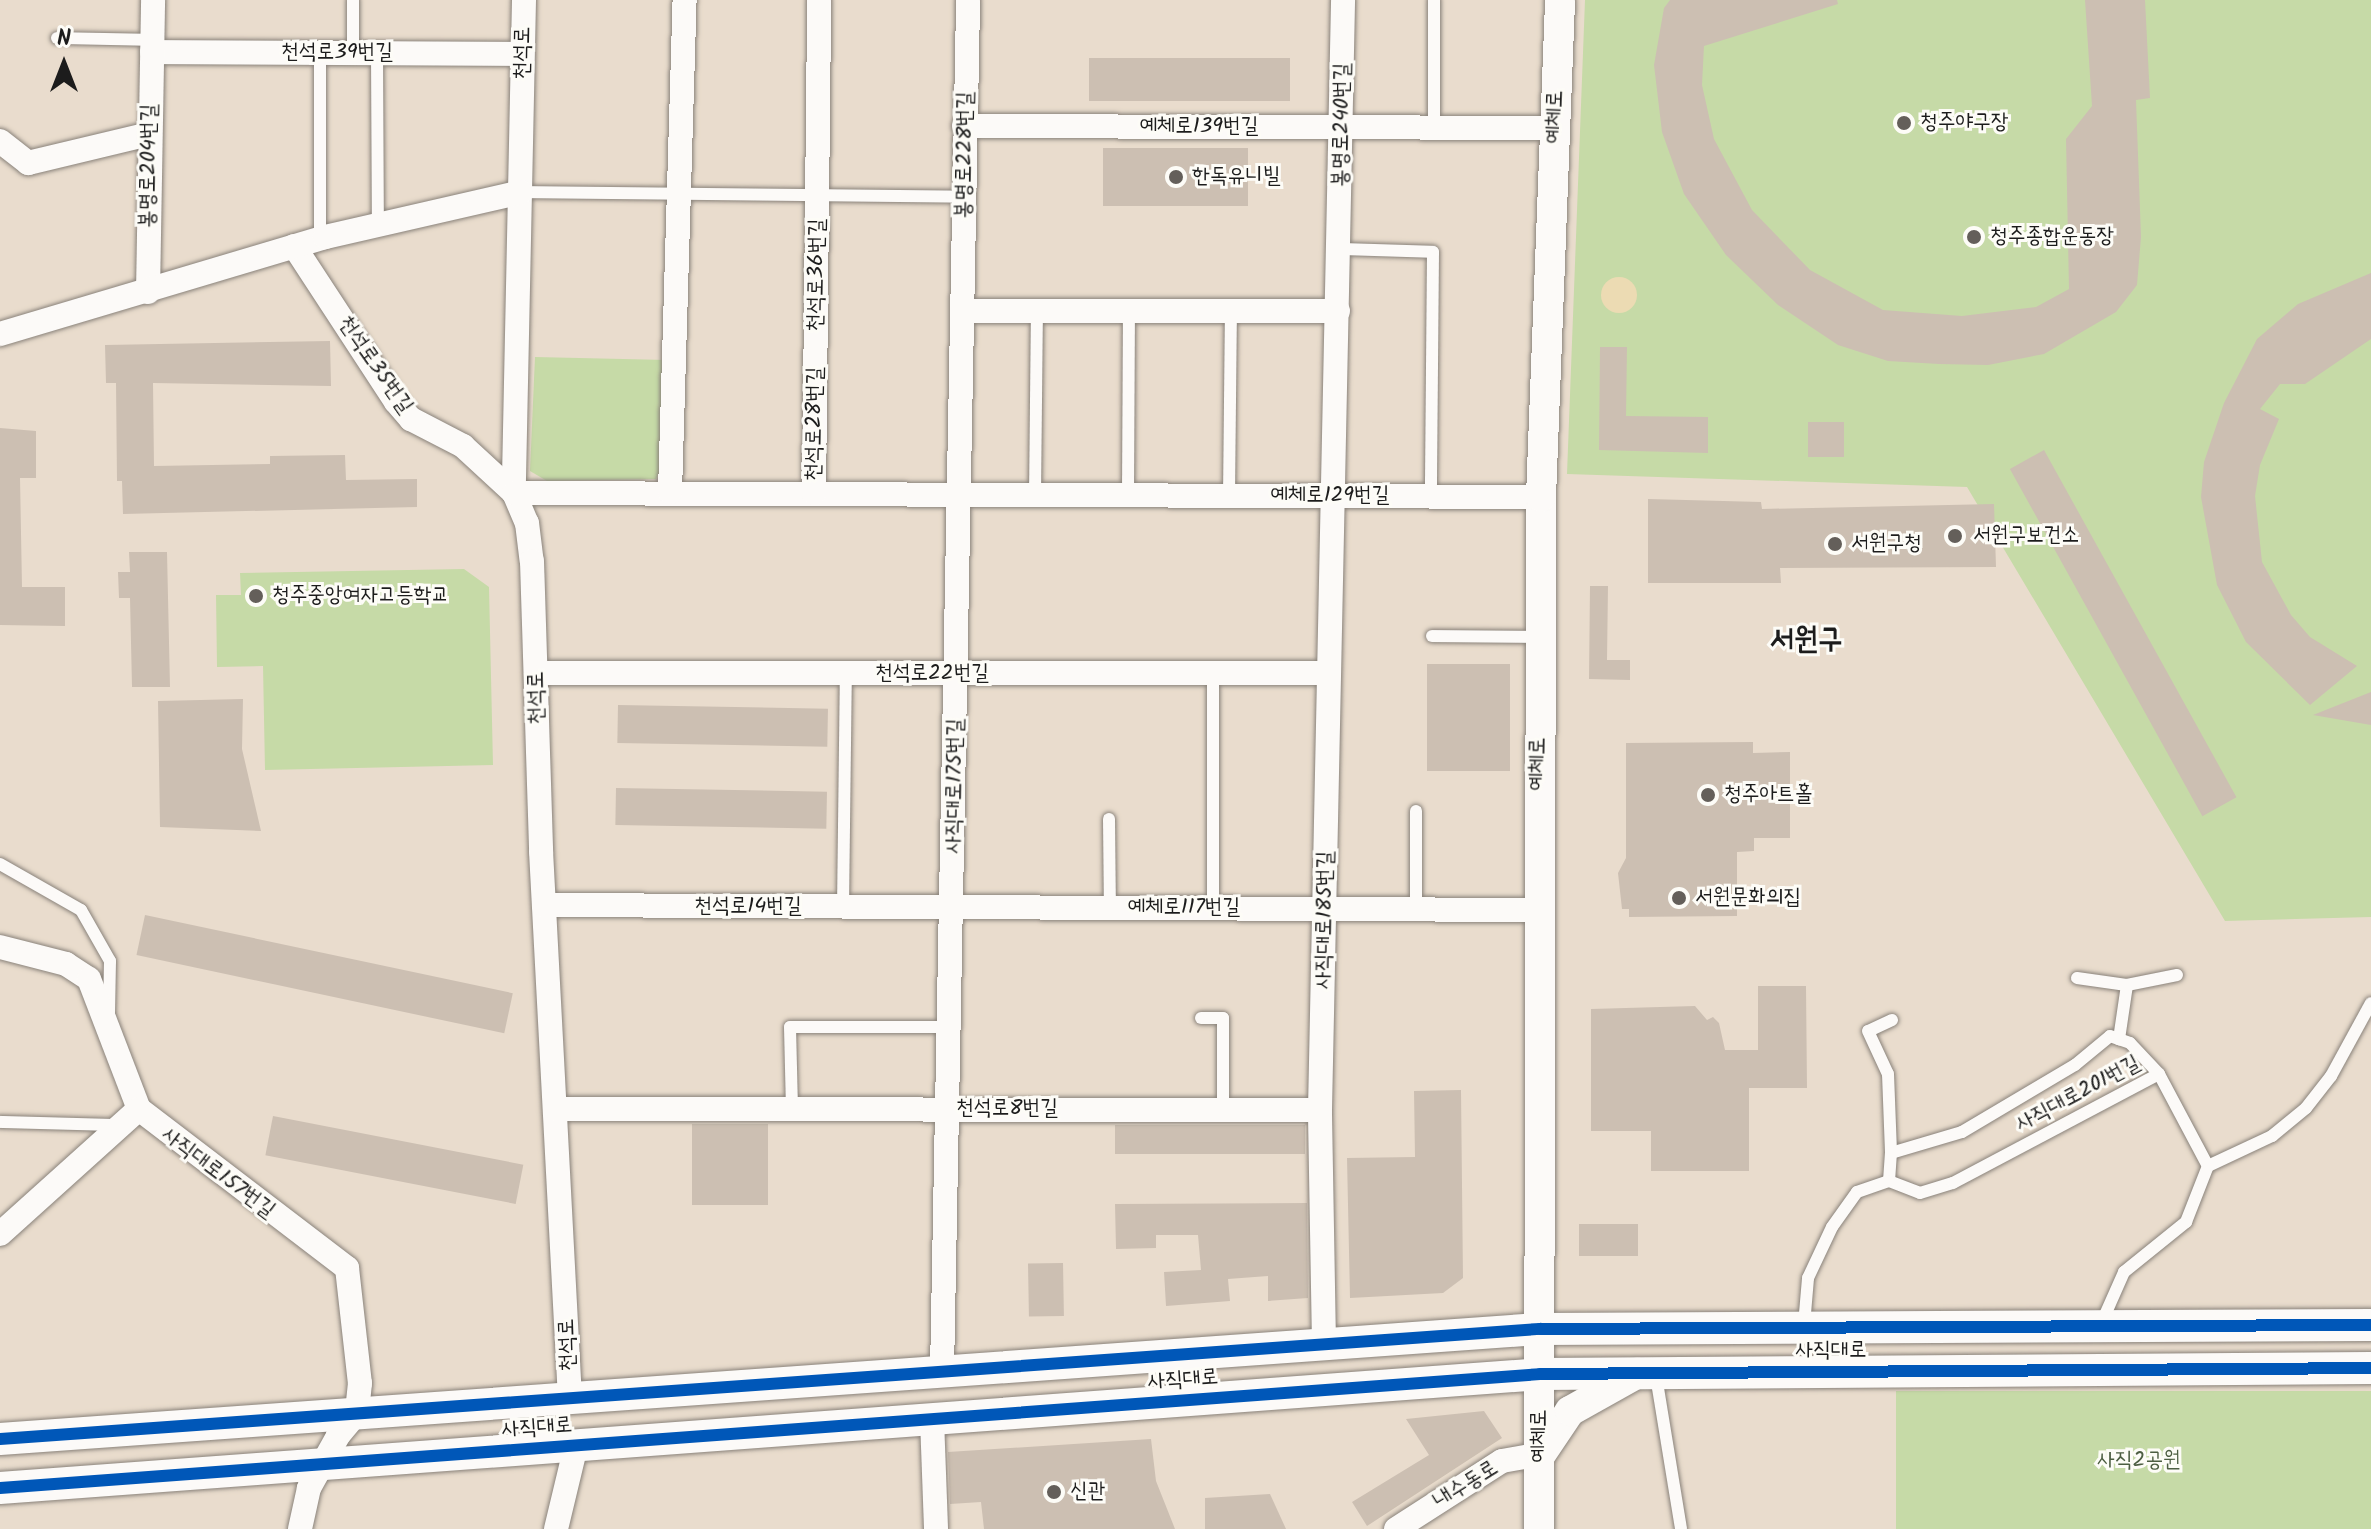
<!DOCTYPE html>
<html>
<head>
<meta charset="utf-8">
<style>
	body { margin:0 }
	#map { position:relative; width:2371px; height:1529px; overflow:hidden; background:#e9dccd; font-family:Kalam,"Poor Story",sans-serif }
	div>[style] { position:absolute }
	[style*='--x'] { left:calc(var(--x)*1px); top:calc(var(--y)*1px); width:calc(var(--w)*1px); rotate:calc(var(--a)*1deg) }
	.green>* { inset:0; background:#c6daa7; transform-origin:0 0 }
	.sand>* { inset:0; background:#ecdbb3 }
	.round { border-radius:50% }
	.building>* { inset:0; background:#ccbfb2; transform-origin:0 0 }
	.roads { filter:drop-shadow(0 0 2px #89827a) drop-shadow(0 0 2px #89827a) }
	.service>* { height:12px; margin:-6px; padding:0 6px; transform-origin:6px; border-radius:6px; background:#fcfaf8 }
	.minor>* { height:24px; margin:-12px; padding:0 12px; transform-origin:12px; border-radius:12px; background:#fcfaf8 }
	.tertiary>* { height:30px; margin:-15px; padding:0 15px; transform-origin:15px; border-radius:15px; background:#fcfaf8 }
	.secondary>* { height:32px; margin:-16px; padding:0 16px; transform-origin:16px; border-radius:16px; background:#fcfaf8 }
	.cycleway>* { height:12px; margin:-6px; padding:0 6px; transform-origin:6px; border-radius:6px; background:#0057b8 }
	.dots>* { width:22px; height:22px; translate:-50% -50%; box-sizing:border-box; border:4px solid #fdfcf7; border-radius:50% }
	span { translate:-50% -50%; white-space:nowrap; text-align:center; line-height:1.15; -webkit-text-stroke:6px #fdfcf7; paint-order:stroke }
	.street-label { font-size:22px; color:#1c1c1c }
	.poi-label { font-size:22px; color:#1c1c1c }
	.left { translate:0 -50%; text-align:left }
	.park-label { font-size:22px; color:#4d5e42 }
	.district-label { font-size:30px; color:#1c1c1c; font-weight:700 }
	.north { position:absolute; left:24px; top:24px; width:80px; height:80px; -webkit-text-stroke:6px #fdfcf7; paint-order:stroke; rotate:0deg; font-size:22px; font-weight:700; line-height:32px; text-align:center; color:#1c1c1c }
	.north::after { content:''; display:block; margin:auto; width:28px; height:36px; background:#1c1c1c; clip-path:polygon(50% 0,100% 100%,50% 72%,0 100%) }
</style>
</head>
<body>
<div id="map">
	<div class="green">
		<i style="clip-path:polygon(1585px 0,2371px 0,2371px 917px,2225px 921px,1967px 487px,1567px 474px)"></i>
		<i style="clip-path:polygon(535px 357px,667px 360px,664px 463px,656px 479px,547px 481px,530px 471px)"></i>
		<i style="clip-path:polygon(464px 569px,489px 587px,493px 765px,265px 770px,263px 666px,217px 667px,216px 595px,241px 595px,240px 573px)"></i>
		<i style="left:1896px;top:1391px;width:475px;height:140px"></i>
	</div>
	<div class="sand">
		<i class="round" style="left:1601px;top:277px;width:36px;height:36px"></i>
	</div>
	<div class="building">
		<i style="clip-path:polygon(1670px 0,1837px 0,1838px 4px,1704px 46px,1702px 85px,1714px 139px,1752px 210px,1810px 270px,1883px 310px,1962px 316px,2036px 307px,2069px 289px,2066px 139px,2092px 106px,2085px 0,2145px 0,2150px 98px,2136px 100px,2141px 237px,2137px 285px,2116px 312px,2044px 354px,1988px 365px,1939px 364px,1888px 361px,1838px 345px,1778px 305px,1726px 255px,1684px 194px,1662px 132px,1654px 65px,1664px 8px)"></i>
		<i style="left:1089px;top:58px;width:201px;height:43px"></i>
		<i style="left:1103px;top:148px;width:145px;height:58px"></i>
		<i style="clip-path:polygon(2371px 273px,2371px 339px,2305px 384px,2280px 384px,2260px 409px,2279px 419px,2260px 465px,2255px 496px,2262px 562px,2291px 615px,2310px 637px,2357px 666px,2310px 705px,2246px 642px,2217px 585px,2201px 497px,2204px 462px,2224px 403px,2257px 339px,2298px 304px)"></i>
		<i style="clip-path:polygon(330px 341px,331px 386px,153px 383px,154px 466px,270px 464px,270px 456px,345px 455px,346px 480px,417px 479px,417px 507px,123px 514px,122px 481px,117px 481px,116px 383px,106px 383px,105px 345px)"></i>
		<i style="clip-path:polygon(1600px 347px,1627px 347px,1626px 416px,1708px 417px,1708px 453px,1599px 450px)"></i>
		<i style="left:1808px;top:422px;width:36px;height:35px"></i>
		<i style="clip-path:polygon(0 428px,36px 431px,36px 478px,20px 478px,22px 587px,65px 587px,65px 626px,0 625px)"></i>
		<i style="left:2044px;top:450px;width:397px;height:39px;rotate:61deg"></i>
		<i style="clip-path:polygon(1648px 499px,1761px 502px,1762px 509px,1994px 504px,1996px 567px,1780px 568px,1781px 583px,1648px 583px)"></i>
		<i style="clip-path:polygon(129px 552px,167px 552px,170px 687px,132px 687px,130px 598px,119px 598px,118px 572px,130px 572px)"></i>
		<i style="clip-path:polygon(1590px 586px,1608px 586px,1607px 660px,1630px 660px,1630px 680px,1589px 679px)"></i>
		<i style="left:1427px;top:664px;width:83px;height:107px"></i>
		<i style="clip-path:polygon(2371px 692px,2371px 725px,2313px 715px)"></i>
		<i style="clip-path:polygon(243px 699px,242px 749px,261px 831px,160px 827px,158px 701px)"></i>
		<i style="left:618px;top:705px;width:210px;height:38px;rotate:1deg"></i>
		<i style="clip-path:polygon(1753px 742px,1753px 753px,1790px 752px,1790px 838px,1754px 838px,1754px 851px,1737px 852px,1737px 916px,1629px 917px,1629px 909px,1622px 909px,1618px 873px,1626px 858px,1626px 743px)"></i>
		<i style="left:616px;top:788px;width:211px;height:37px;rotate:1deg"></i>
		<i style="left:145px;top:915px;width:376px;height:41px;rotate:12deg"></i>
		<i style="clip-path:polygon(1758px 986px,1806px 986px,1807px 1088px,1749px 1088px,1749px 1171px,1651px 1171px,1651px 1131px,1591px 1131px,1591px 1009px,1695px 1006px,1707px 1020px,1713px 1017px,1719px 1023px,1725px 1050px,1758px 1050px)"></i>
		<i style="clip-path:polygon(1461px 1090px,1463px 1278px,1443px 1293px,1350px 1298px,1347px 1158px,1415px 1157px,1414px 1091px)"></i>
		<i style="left:273px;top:1116px;width:255px;height:40px;rotate:11deg"></i>
		<i style="left:692px;top:1124px;width:76px;height:81px"></i>
		<i style="left:1115px;top:1125px;width:190px;height:29px"></i>
		<i style="clip-path:polygon(1307px 1203px,1308px 1298px,1268px 1301px,1268px 1276px,1228px 1279px,1230px 1301px,1166px 1306px,1164px 1272px,1201px 1270px,1198px 1235px,1156px 1235px,1156px 1248px,1116px 1249px,1115px 1204px)"></i>
		<i style="left:1579px;top:1224px;width:59px;height:32px"></i>
		<i style="left:1063px;top:1263px;width:53px;height:35px;rotate:89deg"></i>
		<i style="clip-path:polygon(1484px 1411px,1502px 1438px,1367px 1526px,1352px 1502px,1429px 1455px,1406px 1419px)"></i>
		<i style="clip-path:polygon(1151px 1439px,1156px 1481px,1175px 1529px,984px 1529px,981px 1502px,950px 1504px,948px 1452px)"></i>
		<i style="clip-path:polygon(1270px 1494px,1286px 1529px,1205px 1529px,1205px 1498px)"></i>
	</div>
	<div class="roads">
		<div class="service">
			<i style="--x:353;--y:0;--w:53;--a:90"></i>
			<i style="--x:57;--y:38;--w:95;--a:1.2"></i>
			<i style="--x:320;--y:53;--w:186;--a:90"></i>
			<i style="--x:377;--y:53;--w:172;--a:89.7"></i>
			<i style="--x:1434;--y:128;--w:128;--a:-90"></i>
			<i style="--x:521;--y:192;--w:443;--a:0.6"></i>
			<i style="--x:1340;--y:249;--w:93;--a:1.8"></i>
			<i style="--x:1433;--y:252;--w:245;--a:90.5"></i>
			<i style="--x:1035;--y:496;--w:185;--a:-89.4"></i>
			<i style="--x:1128;--y:496;--w:185;--a:-89.7"></i>
			<i style="--x:1229;--y:496;--w:185;--a:-89.4"></i>
			<i style="--x:1432;--y:636;--w:108;--a:0.5"></i>
			<i style="--x:1109;--y:819;--w:89;--a:89.4"></i>
			<i style="--x:0;--y:864;--w:93;--a:29.6"></i>
			<i style="--x:81;--y:910;--w:59;--a:60.4"></i>
			<i style="--x:110;--y:961;--w:53;--a:91.1"></i>
			<i style="--x:843;--y:908;--w:234;--a:-89.3"></i>
			<i style="--x:1213;--y:908;--w:235;--a:-90"></i>
			<i style="--x:1416;--y:909;--w:98;--a:-90"></i>
			<i style="--x:2077;--y:978;--w:50;--a:8"></i>
			<i style="--x:2127;--y:985;--w:55;--a:98.4"></i>
			<i style="--x:2127;--y:985;--w:51;--a:-11.3"></i>
			<i style="--x:1201;--y:1018;--w:22;--a:0"></i>
			<i style="--x:1223;--y:1018;--w:92;--a:90"></i>
			<i style="--x:1892;--y:1020;--w:26;--a:155"></i>
			<i style="--x:1868;--y:1031;--w:47;--a:65.1"></i>
			<i style="--x:1888;--y:1074;--w:79;--a:87.8"></i>
			<i style="--x:1891;--y:1153;--w:74;--a:-16.5"></i>
			<i style="--x:1962;--y:1132;--w:131;--a:-30.7"></i>
			<i style="--x:2075;--y:1065;--w:45;--a:-39.6"></i>
			<i style="--x:2110;--y:1036;--w:21;--a:19"></i>
			<i style="--x:2130;--y:1043;--w:42;--a:46.9"></i>
			<i style="--x:2159;--y:1074;--w:104;--a:62"></i>
			<i style="--x:792;--y:1109;--w:82;--a:-91.4"></i>
			<i style="--x:790;--y:1027;--w:160;--a:0"></i>
			<i style="--x:0;--y:1122;--w:117;--a:1.5"></i>
			<i style="--x:1889;--y:1181;--w:28;--a:-86"></i>
			<i style="--x:2101;--y:1324;--w:57;--a:-66.1"></i>
			<i style="--x:2124;--y:1272;--w:80;--a:-38.9"></i>
			<i style="--x:2186;--y:1222;--w:60;--a:-68.6"></i>
			<i style="--x:2208;--y:1166;--w:71;--a:-25.1"></i>
			<i style="--x:2272;--y:1136;--w:44;--a:-39.5"></i>
			<i style="--x:2306;--y:1108;--w:41;--a:-52"></i>
			<i style="--x:2331;--y:1076;--w:83;--a:-61.3"></i>
			<i style="--x:1804;--y:1325;--w:47;--a:-85.1"></i>
			<i style="--x:1808;--y:1278;--w:56;--a:-64.8"></i>
			<i style="--x:1832;--y:1227;--w:43;--a:-54.5"></i>
			<i style="--x:1857;--y:1192;--w:34;--a:-19"></i>
			<i style="--x:1889;--y:1181;--w:33;--a:21"></i>
			<i style="--x:1920;--y:1193;--w:34;--a:-17"></i>
			<i style="--x:1953;--y:1183;--w:233;--a:-27.9"></i>
			<i style="--x:1656;--y:1376;--w:155;--a:80.7"></i>
		</div>
		<div class="minor">
			<i style="--x:524;--y:0;--w:493;--a:91.2"></i>
			<i style="--x:514;--y:493;--w:33;--a:67"></i>
			<i style="--x:527;--y:523;--w:38;--a:83"></i>
			<i style="--x:532;--y:561;--w:290;--a:88.2"></i>
			<i style="--x:541;--y:851;--w:548;--a:86.97"></i>
			<i style="--x:152;--y:52;--w:370;--a:0.3"></i>
			<i style="--x:964;--y:126;--w:590;--a:0.19"></i>
			<i style="--x:0;--y:141;--w:36;--a:38"></i>
			<i style="--x:28;--y:163;--w:124;--a:-13.5"></i>
			<i style="--x:294;--y:246;--w:186;--a:56.8"></i>
			<i style="--x:396;--y:402;--w:23;--a:49"></i>
			<i style="--x:411;--y:419;--w:59;--a:27.4"></i>
			<i style="--x:463;--y:446;--w:69;--a:42.7"></i>
			<i style="--x:514;--y:493;--w:1027;--a:0.22"></i>
			<i style="--x:148;--y:292;--w:292;--a:-89"></i>
			<i style="--x:963;--y:311;--w:375;--a:0"></i>
			<i style="--x:0;--y:334;--w:339;--a:-16.6"></i>
			<i style="--x:325;--y:237;--w:201;--a:-12.9"></i>
			<i style="--x:670;--y:492;--w:492;--a:-88.3"></i>
			<i style="--x:814;--y:493;--w:493;--a:-89.4"></i>
			<i style="--x:537;--y:673;--w:790;--a:0"></i>
			<i style="--x:544;--y:905;--w:993;--a:0.29"></i>
			<i style="--x:0;--y:947;--w:68;--a:14.4"></i>
			<i style="--x:66;--y:964;--w:27;--a:33"></i>
			<i style="--x:89;--y:979;--w:139;--a:69"></i>
			<i style="--x:139;--y:1109;--w:262;--a:37.4"></i>
			<i style="--x:347;--y:1268;--w:116;--a:83.6"></i>
			<i style="--x:360;--y:1383;--w:30;--a:96"></i>
			<i style="--x:357;--y:1413;--w:30;--a:130"></i>
			<i style="--x:338;--y:1436;--w:60;--a:119.1"></i>
			<i style="--x:309;--y:1488;--w:42;--a:102.4"></i>
			<i style="--x:557;--y:1109;--w:763;--a:0.08"></i>
			<i style="--x:0;--y:1234;--w:187;--a:-42"></i>
			<i style="--x:1324;--y:1344;--w:234;--a:-91"></i>
			<i style="--x:1320;--y:1110;--w:1110;--a:-88.81"></i>
			<i style="--x:942;--y:1372;--w:1372;--a:-88.91"></i>
			<i style="--x:932;--y:1419;--w:110;--a:87.9"></i>
			<i style="--x:556;--y:1529;--w:85;--a:-76.5"></i>
			<i style="--x:1396;--y:1529;--w:126;--a:-32.7"></i>
			<i style="--x:1502;--y:1461;--w:40;--a:-10"></i>
		</div>
		<div class="tertiary">
			<i style="--x:1541;--y:1454;--w:52;--a:-56"></i>
			<i style="--x:1570;--y:1411;--w:78;--a:-29.2"></i>
			<i style="--x:1539;--y:1529;--w:1032;--a:-89.89"></i>
			<i style="--x:1541;--y:497;--w:497;--a:-87.8"></i>
		</div>
		<div class="secondary">
			<i style="--x:0;--y:1439;--w:1544;--a:-4.09"></i>
			<i style="--x:1540;--y:1329;--w:831;--a:-0.28"></i>
			<i style="--x:0;--y:1488;--w:1544;--a:-4.23"></i>
			<i style="--x:1540;--y:1374;--w:831;--a:-0.41"></i>
		</div>
	</div>
	<div class="cycleway">
		<i style="--x:0;--y:1439;--w:1544;--a:-4.09"></i>
		<i style="--x:1540;--y:1329;--w:831;--a:-0.28"></i>
		<i style="--x:0;--y:1488;--w:1544;--a:-4.23"></i>
		<i style="--x:1540;--y:1374;--w:831;--a:-0.41"></i>
	</div>
	<div class="dots">
		<i style="left:1904px;top:123px;background:#645f5a"></i>
		<i style="left:1176px;top:177px;background:#645f5a"></i>
		<i style="left:1974px;top:237px;background:#645f5a"></i>
		<i style="left:1955px;top:536px;background:#645f5a"></i>
		<i style="left:1835px;top:544px;background:#645f5a"></i>
		<i style="left:256px;top:596px;background:#645f5a"></i>
		<i style="left:1708px;top:795px;background:#645f5a"></i>
		<i style="left:1679px;top:898px;background:#645f5a"></i>
		<i style="left:1054px;top:1492px;background:#645f5a"></i>
	</div>
	<div class="street-label">
		<span style="left:337px;top:53px">천석로39번길</span>
		<span style="left:523px;top:53px;rotate:-89deg">천석로</span>
		<span style="left:1555px;top:117px;rotate:-88deg">예체로</span>
		<span style="left:1342px;top:125px;rotate:-89deg">봉명로240번길</span>
		<span style="left:1199px;top:127px">예체로139번길</span>
		<span style="left:965px;top:155px;rotate:-89deg">봉명로228번길</span>
		<span style="left:149px;top:166px;rotate:-89deg">봉명로204번길</span>
		<span style="left:817px;top:275px;rotate:-89deg">천석로36번길</span>
		<span style="left:375px;top:365px;rotate:55deg">천석로35번길</span>
		<span style="left:815px;top:424px;rotate:-89deg">천석로28번길</span>
		<span style="left:1330px;top:496px">예체로129번길</span>
		<span style="left:932px;top:674px">천석로22번길</span>
		<span style="left:537px;top:698px;rotate:-91deg">천석로</span>
		<span style="left:1538px;top:764px;rotate:-89deg">예체로</span>
		<span style="left:955px;top:786px;rotate:-89deg">사직대로175번길</span>
		<span style="left:748px;top:907px">천석로14번길</span>
		<span style="left:1184px;top:908px">예체로117번길</span>
		<span style="left:1325px;top:920px;rotate:-89deg">사직대로185번길</span>
		<span style="left:2078px;top:1094px;rotate:-28deg">사직대로201번길</span>
		<span style="left:1007px;top:1109px">천석로8번길</span>
		<span style="left:218px;top:1173px;rotate:37deg">사직대로157번길</span>
		<span style="left:568px;top:1345px;rotate:-92deg">천석로</span>
		<span style="left:1831px;top:1351px">사직대로</span>
		<span style="left:1183px;top:1380px;rotate:-4deg">사직대로</span>
		<span style="left:537px;top:1428px;rotate:-4deg">사직대로</span>
		<span style="left:1540px;top:1436px;rotate:-90deg">예체로</span>
		<span style="left:1466px;top:1485px;rotate:-32deg">내수동로</span>
	</div>
	<div class="poi-label">
		<span class="left" style="left:1920px;top:123px">청주야구장</span>
		<span class="left" style="left:1192px;top:177px">한독유니빌</span>
		<span class="left" style="left:1990px;top:237px">청주종합운동장</span>
		<span class="left" style="left:1973px;top:536px">서원구보건소</span>
		<span class="left" style="left:1851px;top:544px">서원구청</span>
		<span class="left" style="left:272px;top:596px">청주중앙여자고등학교</span>
		<span class="left" style="left:1724px;top:795px">청주아트홀</span>
		<span class="left" style="left:1695px;top:898px">서원문화의집</span>
		<span class="left" style="left:1070px;top:1492px">신관</span>
	</div>
	<div class="park-label">
		<span style="left:2139px;top:1461px">사직2공원</span>
	</div>
	<div class="district-label">
		<span style="left:1806px;top:640px">서원구</span>
	</div>
	<div class="north">N</div>
</div>
</body>
</html>
